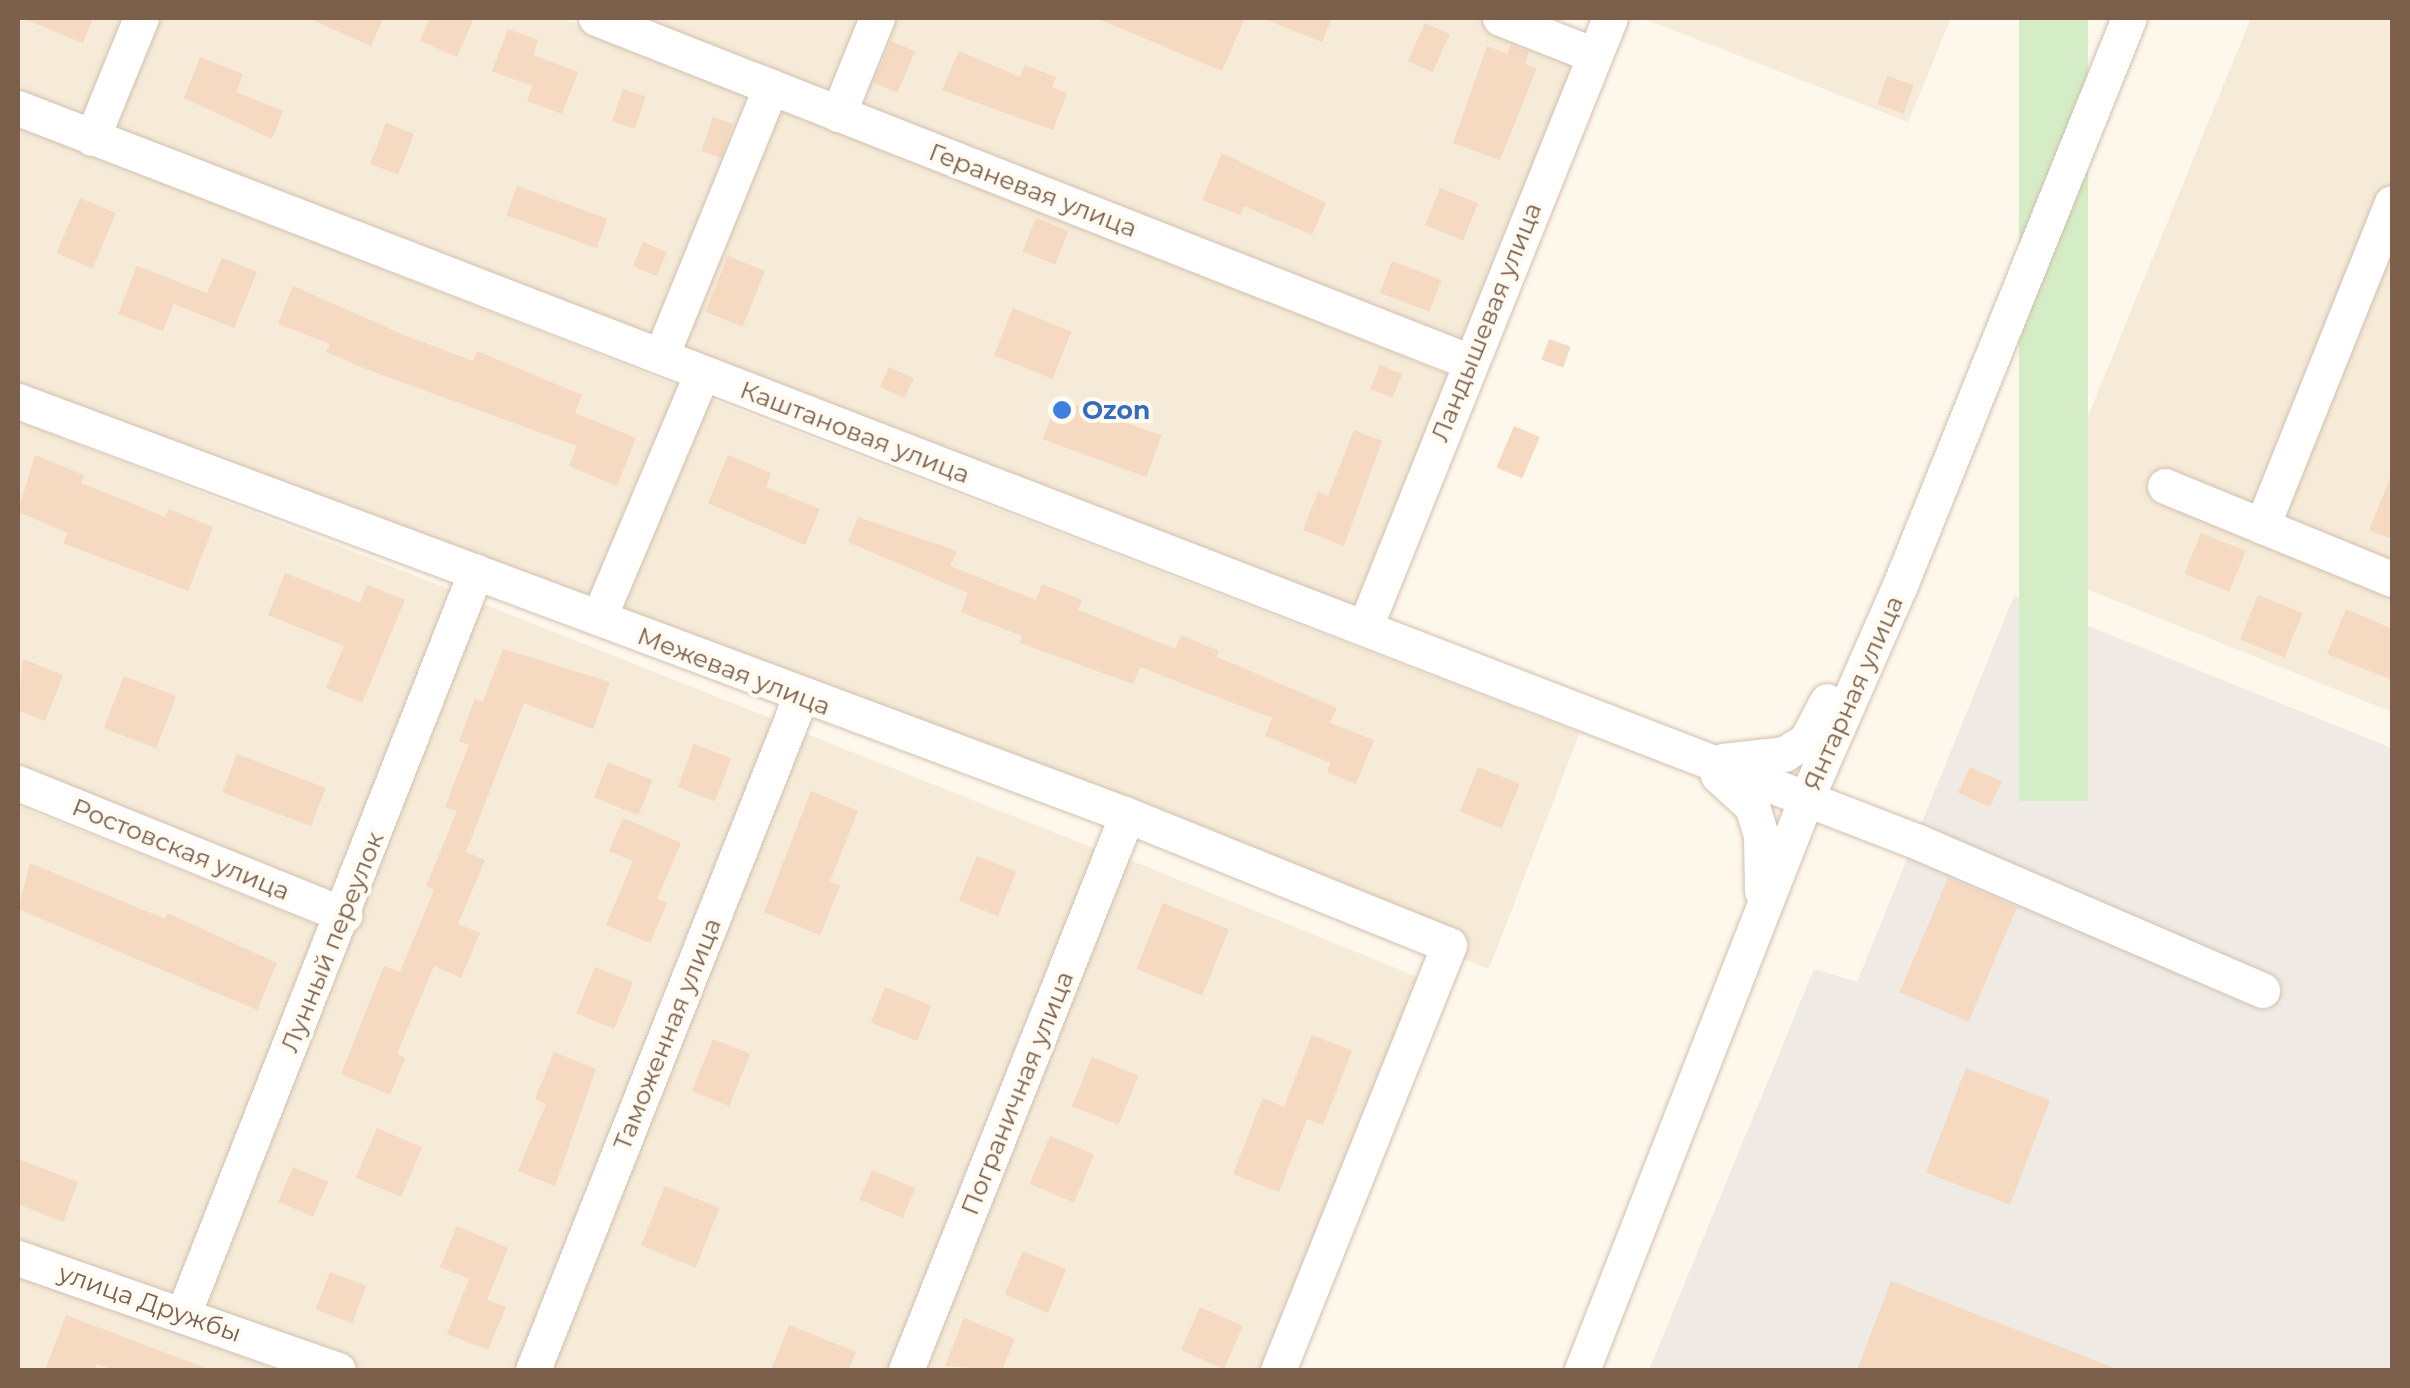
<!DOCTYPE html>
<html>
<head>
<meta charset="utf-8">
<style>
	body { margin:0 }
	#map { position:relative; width:2410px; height:1388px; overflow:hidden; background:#fef7eb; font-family:Montserrat,sans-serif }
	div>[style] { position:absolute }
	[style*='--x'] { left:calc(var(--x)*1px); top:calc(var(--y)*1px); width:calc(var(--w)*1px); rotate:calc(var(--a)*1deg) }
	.residential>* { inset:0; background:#f6ead8; transform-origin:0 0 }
	.industrial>* { inset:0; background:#efeae3 }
	.green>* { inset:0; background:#d4edc7; transform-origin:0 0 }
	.building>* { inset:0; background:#f5d9c0; transform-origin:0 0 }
	.roads { filter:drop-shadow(0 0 2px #d2c0ae) drop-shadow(0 0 2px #d2c0ae) }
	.minor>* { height:35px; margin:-17.5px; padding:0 17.5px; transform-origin:17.5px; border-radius:17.5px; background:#fff }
	.dots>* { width:28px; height:28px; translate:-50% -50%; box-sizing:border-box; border:5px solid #fffbf2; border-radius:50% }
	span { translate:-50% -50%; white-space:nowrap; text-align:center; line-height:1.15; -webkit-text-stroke:8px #fffbf2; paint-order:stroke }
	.street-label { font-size:25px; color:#7b5f4b }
	.shop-label { font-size:25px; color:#366cbe; font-weight:700 }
	.left { translate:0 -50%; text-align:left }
	.frame { position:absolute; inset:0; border:20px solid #7b5f4b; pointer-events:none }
</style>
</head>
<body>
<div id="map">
	<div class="residential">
		<i style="clip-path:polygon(18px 18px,131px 18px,86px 132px,18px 105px)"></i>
		<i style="clip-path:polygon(152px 18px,562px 18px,760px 97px,651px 360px,103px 139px)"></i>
		<i style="clip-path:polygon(613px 18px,867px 18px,830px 104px)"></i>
		<i style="clip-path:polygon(883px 18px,1480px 18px,1576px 56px,1460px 351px,846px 109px)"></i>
		<i style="clip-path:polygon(1643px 18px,1951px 18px,1908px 122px)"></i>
		<i style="clip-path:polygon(2251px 18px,2392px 18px,2392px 712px,2027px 565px)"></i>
		<i style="left:772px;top:101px;width:730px;height:281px;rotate:22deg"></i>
		<i style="clip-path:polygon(18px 124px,683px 388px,590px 623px,18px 396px)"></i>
		<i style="left:702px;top:396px;width:940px;height:253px;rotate:21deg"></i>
		<i style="clip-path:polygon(18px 421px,457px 592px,334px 905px,18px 781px)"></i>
		<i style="clip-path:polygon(478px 602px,778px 721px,519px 1370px,324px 1370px,192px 1318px)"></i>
		<i style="clip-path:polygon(799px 731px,1103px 852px,896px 1370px,543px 1370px)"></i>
		<i style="clip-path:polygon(18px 806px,324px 927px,173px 1301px,18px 1238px)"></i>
		<i style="clip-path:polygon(1125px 858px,1425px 980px,1266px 1370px,917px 1370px)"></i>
		<i style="clip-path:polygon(18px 1267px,276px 1370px,18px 1370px)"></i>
	</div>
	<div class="industrial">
		<i style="clip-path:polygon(2014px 596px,2392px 748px,2392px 1370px,1649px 1370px,1814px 969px,1857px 982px)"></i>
	</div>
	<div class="green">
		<i style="left:2019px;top:18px;width:69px;height:783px"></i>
	</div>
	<div class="building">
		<i style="clip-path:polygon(22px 18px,93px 18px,83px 43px)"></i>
		<i style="clip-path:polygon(308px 18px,383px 18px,371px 46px)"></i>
		<i style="clip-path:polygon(430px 18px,474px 18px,457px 57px,420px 41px)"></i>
		<i style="clip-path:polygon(1096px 18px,1245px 18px,1222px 71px)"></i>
		<i style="clip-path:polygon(1262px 18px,1332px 18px,1322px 42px)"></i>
		<i style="left:1425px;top:23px;width:27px;height:42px;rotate:24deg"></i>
		<i style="clip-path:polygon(508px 29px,538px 40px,533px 55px,578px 72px,562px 114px,527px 101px,532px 86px,492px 71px)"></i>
		<i style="left:891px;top:41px;width:26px;height:45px;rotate:23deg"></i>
		<i style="clip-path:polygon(1511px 45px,1529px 52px,1525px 64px,1537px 68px,1500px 160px,1453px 143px,1487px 46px,1507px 54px)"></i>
		<i style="clip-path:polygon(959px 51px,1020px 77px,1025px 65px,1056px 77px,1052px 87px,1067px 93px,1053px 130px,942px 90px)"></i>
		<i style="clip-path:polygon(200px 57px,243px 74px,236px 92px,283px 111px,272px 139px,184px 98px)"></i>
		<i style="left:1887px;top:76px;width:28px;height:30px;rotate:19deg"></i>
		<i style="left:623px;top:89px;width:24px;height:34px;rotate:19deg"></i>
		<i style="left:713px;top:117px;width:21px;height:36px;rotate:19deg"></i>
		<i style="left:386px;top:123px;width:30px;height:44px;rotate:21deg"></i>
		<i style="clip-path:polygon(1222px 153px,1326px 203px,1312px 235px,1244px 206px,1240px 215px,1202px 200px)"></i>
		<i style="left:517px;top:186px;width:96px;height:31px;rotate:20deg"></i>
		<i style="left:1440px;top:188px;width:41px;height:40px;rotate:22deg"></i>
		<i style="left:80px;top:198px;width:39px;height:60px;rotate:23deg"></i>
		<i style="left:1036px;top:218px;width:35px;height:36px;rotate:22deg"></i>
		<i style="left:643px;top:242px;width:26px;height:26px;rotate:23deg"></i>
		<i style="left:728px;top:256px;width:40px;height:60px;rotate:22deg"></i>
		<i style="clip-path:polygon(222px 258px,257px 272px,234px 328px,174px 304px,163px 331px,118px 314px,137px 266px,207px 293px)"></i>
		<i style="left:1392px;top:261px;width:53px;height:34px;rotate:21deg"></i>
		<i style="clip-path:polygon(293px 286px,404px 335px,473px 361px,477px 351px,582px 395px,575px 413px,636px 438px,617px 486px,569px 466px,577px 446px,366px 369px,326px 352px,330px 344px,278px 324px)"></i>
		<i style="left:1013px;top:308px;width:63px;height:51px;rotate:22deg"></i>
		<i style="left:1549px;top:339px;width:23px;height:22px;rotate:20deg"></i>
		<i style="left:1380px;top:365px;width:24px;height:26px;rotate:22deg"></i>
		<i style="left:889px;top:367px;width:27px;height:22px;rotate:24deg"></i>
		<i style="left:1058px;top:398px;width:110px;height:44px;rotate:20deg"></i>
		<i style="left:1514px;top:426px;width:28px;height:45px;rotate:23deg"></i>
		<i style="clip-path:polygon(1354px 430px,1382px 441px,1344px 546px,1303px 530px,1318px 492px,1328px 496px)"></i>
		<i style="clip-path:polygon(35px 455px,84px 475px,81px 483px,165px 517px,169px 509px,213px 527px,188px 591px,63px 543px,68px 533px,18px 512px)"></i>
		<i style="clip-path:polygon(728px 455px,771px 473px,766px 487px,820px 509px,805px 545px,708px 503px)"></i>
		<i style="clip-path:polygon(2392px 474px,2392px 539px,2369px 530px)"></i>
		<i style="clip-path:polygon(858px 517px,957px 551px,950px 566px,1036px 600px,1042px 584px,1082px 600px,1078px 610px,1175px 649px,1181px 635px,1219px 651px,1217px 657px,1337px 708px,1330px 723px,1374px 740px,1356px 784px,1327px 772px,1331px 763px,1265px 736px,1272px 718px,1140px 667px,1133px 684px,1020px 643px,1022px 636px,961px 612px,968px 593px,848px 542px)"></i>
		<i style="left:2201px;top:533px;width:48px;height:44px;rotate:22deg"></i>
		<i style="clip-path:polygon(285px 573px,360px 603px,367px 585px,405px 600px,362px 703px,326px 688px,344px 646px,268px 615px)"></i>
		<i style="left:2258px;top:595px;width:48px;height:48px;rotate:22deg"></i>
		<i style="clip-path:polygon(2346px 609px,2392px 629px,2392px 680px,2327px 654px)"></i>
		<i style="clip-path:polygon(503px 649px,610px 682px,593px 729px,524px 703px,466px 852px,485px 860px,458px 924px,480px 933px,461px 978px,434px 966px,397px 1054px,405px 1058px,390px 1095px,341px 1074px,384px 966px,400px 972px,434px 890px,426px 886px,457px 811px,445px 807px,469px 745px,459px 741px,475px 699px,483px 702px)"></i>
		<i style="clip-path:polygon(23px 659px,63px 675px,45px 721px,18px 710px)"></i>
		<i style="left:124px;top:676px;width:56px;height:56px;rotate:21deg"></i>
		<i style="left:694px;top:744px;width:40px;height:46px;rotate:21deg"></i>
		<i style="left:237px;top:754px;width:95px;height:41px;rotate:21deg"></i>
		<i style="left:608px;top:762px;width:48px;height:38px;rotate:22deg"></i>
		<i style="left:1478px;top:767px;width:45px;height:48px;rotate:22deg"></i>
		<i style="left:1970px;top:767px;width:35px;height:28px;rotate:25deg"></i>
		<i style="clip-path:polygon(811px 791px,858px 811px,830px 881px,840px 886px,820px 935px,764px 912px)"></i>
		<i style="clip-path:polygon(623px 818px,681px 843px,657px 899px,667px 903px,650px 943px,606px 925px,633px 861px,609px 851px)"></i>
		<i style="left:977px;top:856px;width:42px;height:48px;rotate:22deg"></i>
		<i style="clip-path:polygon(30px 863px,165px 919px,167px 913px,277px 963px,257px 1010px,18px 909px)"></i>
		<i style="left:1948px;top:878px;width:75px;height:124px;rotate:23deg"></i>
		<i style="left:1163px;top:903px;width:71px;height:71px;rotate:22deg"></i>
		<i style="left:595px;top:967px;width:41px;height:50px;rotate:22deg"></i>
		<i style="left:885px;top:987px;width:50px;height:38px;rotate:22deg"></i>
		<i style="clip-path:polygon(1312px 1035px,1352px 1051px,1323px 1125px,1307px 1119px,1279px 1192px,1233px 1174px,1263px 1098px,1284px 1107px)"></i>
		<i style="left:713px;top:1039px;width:40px;height:56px;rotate:22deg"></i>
		<i style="clip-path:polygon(554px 1052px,596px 1069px,555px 1186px,518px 1171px,546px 1104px,535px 1099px)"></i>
		<i style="left:1092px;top:1057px;width:50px;height:53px;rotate:22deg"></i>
		<i style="left:1966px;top:1068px;width:90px;height:112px;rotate:21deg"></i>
		<i style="left:377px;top:1128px;width:49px;height:54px;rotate:23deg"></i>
		<i style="left:1050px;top:1136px;width:48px;height:52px;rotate:23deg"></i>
		<i style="clip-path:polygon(18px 1159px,78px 1182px,63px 1222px,18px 1204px)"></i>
		<i style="left:293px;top:1167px;width:38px;height:38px;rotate:23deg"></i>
		<i style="left:872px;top:1170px;width:47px;height:32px;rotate:23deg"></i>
		<i style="left:665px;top:1186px;width:59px;height:64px;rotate:22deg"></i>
		<i style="clip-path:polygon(457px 1226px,508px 1248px,487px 1300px,506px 1307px,488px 1350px,447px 1334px,469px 1279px,440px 1267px)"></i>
		<i style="left:1023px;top:1251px;width:47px;height:47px;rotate:23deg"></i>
		<i style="left:330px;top:1272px;width:39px;height:40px;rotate:21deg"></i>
		<i style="clip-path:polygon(1891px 1281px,2117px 1369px,2116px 1370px,1857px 1370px)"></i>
		<i style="left:1200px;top:1307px;width:47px;height:47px;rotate:24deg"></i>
		<i style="clip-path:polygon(66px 1315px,208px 1369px,208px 1370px,114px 1370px,97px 1364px,94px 1370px,45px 1370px)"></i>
		<i style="clip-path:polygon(964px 1318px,1015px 1339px,1002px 1370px,945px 1366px)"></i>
		<i style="clip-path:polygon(789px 1325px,856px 1352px,848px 1370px,771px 1370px)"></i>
	</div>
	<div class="roads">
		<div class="minor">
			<i style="--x:596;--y:18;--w:939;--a:21.48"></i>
			<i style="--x:1500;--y:18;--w:101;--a:21.5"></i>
			<i style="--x:18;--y:108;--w:2035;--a:21.12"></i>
			<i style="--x:1916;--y:841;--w:377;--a:23.3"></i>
			<i style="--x:838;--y:114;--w:104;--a:-67.9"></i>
			<i style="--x:92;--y:138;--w:130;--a:-67.8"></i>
			<i style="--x:661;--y:356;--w:291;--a:-67.8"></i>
			<i style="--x:18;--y:401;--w:1184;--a:20.47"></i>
			<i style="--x:1127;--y:815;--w:347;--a:22"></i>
			<i style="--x:1449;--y:945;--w:458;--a:111.9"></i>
			<i style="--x:2165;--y:486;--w:245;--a:22.3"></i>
			<i style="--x:2262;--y:526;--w:348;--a:-68.1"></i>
			<i style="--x:599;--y:617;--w:265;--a:-67.1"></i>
			<i style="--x:1365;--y:627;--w:656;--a:-68.09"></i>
			<i style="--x:1723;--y:761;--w:61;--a:-6.5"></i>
			<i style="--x:1784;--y:754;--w:26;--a:-31"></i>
			<i style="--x:1806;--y:741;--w:45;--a:-62.3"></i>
			<i style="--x:1718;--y:775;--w:46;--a:42.4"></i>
			<i style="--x:1752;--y:806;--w:30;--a:73"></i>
			<i style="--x:1761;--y:835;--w:56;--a:89"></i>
			<i style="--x:18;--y:783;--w:352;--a:22"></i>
			<i style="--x:18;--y:1258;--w:339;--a:19.3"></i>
			<i style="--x:184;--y:1312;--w:796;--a:-68.49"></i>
			<i style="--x:533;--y:1370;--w:723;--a:-68.33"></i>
			<i style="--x:906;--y:1370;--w:597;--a:-68.29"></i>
			<i style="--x:1582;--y:1370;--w:613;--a:-68.58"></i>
			<i style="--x:1806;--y:799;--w:234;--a:-66.3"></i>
			<i style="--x:1900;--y:585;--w:611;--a:-68.01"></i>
		</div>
	</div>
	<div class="dots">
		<i style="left:1062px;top:410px;background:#3f7fe0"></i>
	</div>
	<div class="street-label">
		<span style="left:1033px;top:190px;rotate:21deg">Гераневая улица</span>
		<span style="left:1486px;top:322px;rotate:-68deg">Ландышевая улица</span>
		<span style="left:855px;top:432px;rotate:21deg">Каштановая улица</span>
		<span style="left:734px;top:671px;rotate:21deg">Межевая улица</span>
		<span style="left:1853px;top:693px;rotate:-66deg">Янтарная улица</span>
		<span style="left:181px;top:849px;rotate:22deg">Ростовская улица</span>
		<span style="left:332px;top:942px;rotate:-68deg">Лунный переулок</span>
		<span style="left:667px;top:1034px;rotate:-68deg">Таможенная улица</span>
		<span style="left:1017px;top:1093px;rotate:-68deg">Пограничная улица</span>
		<span style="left:150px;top:1303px;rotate:19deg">улица Дружбы</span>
	</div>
	<div class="shop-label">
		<span class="left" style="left:1082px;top:410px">Ozon</span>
	</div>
	<div class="frame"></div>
</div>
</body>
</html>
